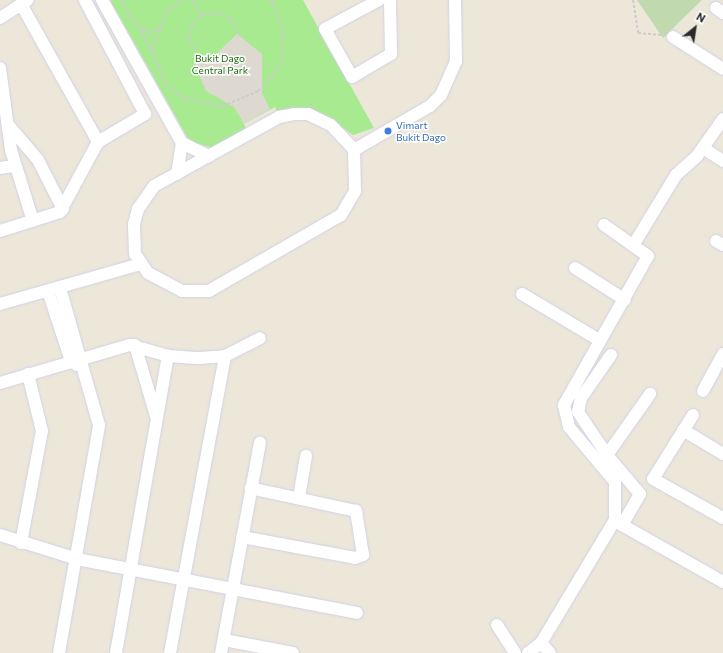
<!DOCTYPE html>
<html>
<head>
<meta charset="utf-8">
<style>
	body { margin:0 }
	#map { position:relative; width:723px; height:653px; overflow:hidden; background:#ede7da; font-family:Commissioner,sans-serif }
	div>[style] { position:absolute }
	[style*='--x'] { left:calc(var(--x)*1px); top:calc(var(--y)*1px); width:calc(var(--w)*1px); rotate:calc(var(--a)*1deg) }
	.green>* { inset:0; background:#a8ea90 }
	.cemetery>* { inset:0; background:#c0d9af }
	.plaza>* { inset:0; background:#ddd9d1 }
	.path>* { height:2px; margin-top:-1px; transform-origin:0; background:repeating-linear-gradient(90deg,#ccc 0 3px,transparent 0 5px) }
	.roads { filter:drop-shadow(0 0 1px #cfd1e4) drop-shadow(0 0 1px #cfd1e4) }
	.minor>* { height:12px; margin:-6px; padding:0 6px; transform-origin:6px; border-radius:6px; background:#fff }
	.dots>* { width:11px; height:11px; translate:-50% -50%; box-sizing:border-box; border:2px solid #fff; border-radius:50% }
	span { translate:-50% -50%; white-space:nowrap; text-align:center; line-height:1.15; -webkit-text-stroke:3px #fff; paint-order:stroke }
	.park-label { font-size:10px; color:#1e6e12 }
	.shop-label { font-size:10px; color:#366cbe }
	.left { translate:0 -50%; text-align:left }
	.north { position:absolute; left:675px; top:8px; width:40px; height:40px; -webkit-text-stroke:3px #fff; paint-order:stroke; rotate:30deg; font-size:11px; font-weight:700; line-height:16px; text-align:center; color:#2a2a2a }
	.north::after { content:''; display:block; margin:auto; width:14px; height:18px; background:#2a2a2a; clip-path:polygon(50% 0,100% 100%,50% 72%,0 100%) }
</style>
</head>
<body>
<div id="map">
	<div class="green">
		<i style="clip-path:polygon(110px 0,303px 0,374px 128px,353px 135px,334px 122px,278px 114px,275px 107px,244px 124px,246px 129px,214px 148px,194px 143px,187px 137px)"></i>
	</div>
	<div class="cemetery">
		<i style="clip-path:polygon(637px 0,702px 0,663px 38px)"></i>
	</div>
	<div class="plaza">
		<i style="clip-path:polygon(237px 34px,262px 54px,262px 93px,270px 109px,244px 124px,234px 107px,206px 91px,195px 66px,195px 59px,215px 55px)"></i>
	</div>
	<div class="path">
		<i style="--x:122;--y:0;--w:17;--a:65"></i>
		<i style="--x:129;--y:15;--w:17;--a:50"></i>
		<i style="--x:140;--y:28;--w:65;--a:64.6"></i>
		<i style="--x:168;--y:87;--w:22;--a:34"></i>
		<i style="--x:186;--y:99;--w:38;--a:11"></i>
		<i style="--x:223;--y:106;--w:38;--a:-23"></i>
		<i style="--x:258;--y:91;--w:18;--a:-43"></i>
		<i style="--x:271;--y:79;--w:21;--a:-61"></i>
		<i style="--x:281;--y:61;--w:27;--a:-84"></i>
		<i style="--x:284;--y:34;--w:36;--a:-108"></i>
		<i style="--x:192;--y:0;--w:18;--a:56"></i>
		<i style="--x:269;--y:0;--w:8;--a:45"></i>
		<i style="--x:633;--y:0;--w:33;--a:81"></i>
		<i style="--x:638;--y:33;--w:24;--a:5"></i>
		<i style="--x:142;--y:29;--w:9;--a:27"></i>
		<i style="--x:150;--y:33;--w:13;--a:-27"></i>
		<i style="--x:152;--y:51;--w:43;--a:-69.4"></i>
		<i style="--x:167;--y:11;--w:19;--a:-35"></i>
		<i style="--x:199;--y:58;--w:23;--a:-119"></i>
		<i style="--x:188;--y:38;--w:14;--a:-73"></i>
		<i style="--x:192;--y:25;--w:14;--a:-45"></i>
		<i style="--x:202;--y:15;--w:16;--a:-7"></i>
		<i style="--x:218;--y:13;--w:13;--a:23"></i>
		<i style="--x:230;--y:18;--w:21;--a:61"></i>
	</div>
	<div class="roads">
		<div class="minor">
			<i style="--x:102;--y:0;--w:164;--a:60.8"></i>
			<i style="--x:182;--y:143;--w:30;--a:26"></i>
			<i style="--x:379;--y:0;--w:61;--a:151.8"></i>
			<i style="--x:325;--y:29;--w:55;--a:60.6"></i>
			<i style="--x:352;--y:77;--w:45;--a:-30.5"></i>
			<i style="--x:391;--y:54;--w:54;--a:-91.1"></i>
			<i style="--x:21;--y:4;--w:158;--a:60.8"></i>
			<i style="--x:716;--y:8;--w:9;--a:36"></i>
			<i style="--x:0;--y:18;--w:33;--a:-33"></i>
			<i style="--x:673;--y:37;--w:59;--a:32.6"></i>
			<i style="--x:0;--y:68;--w:83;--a:82.4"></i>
			<i style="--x:11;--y:150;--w:74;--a:72.8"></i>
			<i style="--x:294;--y:114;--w:14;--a:0"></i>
			<i style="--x:308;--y:114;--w:25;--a:26"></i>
			<i style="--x:331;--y:125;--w:34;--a:47"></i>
			<i style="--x:354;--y:150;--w:41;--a:88.6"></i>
			<i style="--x:355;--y:191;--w:28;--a:120"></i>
			<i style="--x:341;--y:215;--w:152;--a:150.1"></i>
			<i style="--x:209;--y:291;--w:27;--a:180"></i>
			<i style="--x:182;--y:291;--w:38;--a:-152"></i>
			<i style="--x:148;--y:273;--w:23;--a:-124"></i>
			<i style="--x:135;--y:254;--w:30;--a:-92"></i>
			<i style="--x:134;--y:224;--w:16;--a:-75"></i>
			<i style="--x:138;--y:209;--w:28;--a:-55"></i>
			<i style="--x:154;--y:186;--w:143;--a:-28.9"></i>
			<i style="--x:279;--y:117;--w:15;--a:-11"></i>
			<i style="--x:9;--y:126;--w:45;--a:49.5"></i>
			<i style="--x:38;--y:160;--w:55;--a:63"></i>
			<i style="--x:703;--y:148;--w:24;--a:33"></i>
			<i style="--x:354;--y:150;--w:88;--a:-30.1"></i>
			<i style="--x:430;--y:106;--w:16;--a:-45"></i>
			<i style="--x:441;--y:95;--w:36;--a:-66"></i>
			<i style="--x:456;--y:62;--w:62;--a:-90.9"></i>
			<i style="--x:0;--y:168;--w:15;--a:-8"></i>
			<i style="--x:177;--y:174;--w:31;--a:-81"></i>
			<i style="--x:0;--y:231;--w:63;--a:-17.6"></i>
			<i style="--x:60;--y:212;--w:80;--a:-61.5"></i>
			<i style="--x:98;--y:142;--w:55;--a:-30.8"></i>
			<i style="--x:145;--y:114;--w:129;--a:-117.8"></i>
			<i style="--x:716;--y:241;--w:8;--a:30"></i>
			<i style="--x:634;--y:244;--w:81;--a:-58.7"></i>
			<i style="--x:676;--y:175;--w:28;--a:-42"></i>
			<i style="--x:697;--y:156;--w:45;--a:-54.9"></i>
			<i style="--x:575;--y:268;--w:59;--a:32.6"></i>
			<i style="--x:48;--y:291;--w:74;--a:71.8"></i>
			<i style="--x:71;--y:361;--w:7;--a:34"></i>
			<i style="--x:522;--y:294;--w:90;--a:30.9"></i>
			<i style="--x:0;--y:304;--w:146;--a:-15.9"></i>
			<i style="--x:135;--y:345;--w:74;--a:73.5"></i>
			<i style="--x:611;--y:355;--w:52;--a:124.9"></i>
			<i style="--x:581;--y:398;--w:14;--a:102"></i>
			<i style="--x:578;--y:412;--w:52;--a:56"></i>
			<i style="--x:607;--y:455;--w:51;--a:49.8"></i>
			<i style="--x:640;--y:494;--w:36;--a:120"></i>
			<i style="--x:622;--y:525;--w:9;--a:-144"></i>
			<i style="--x:0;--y:383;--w:135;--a:-16.3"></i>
			<i style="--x:130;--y:345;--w:40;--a:16"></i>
			<i style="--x:168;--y:356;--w:31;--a:4"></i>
			<i style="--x:199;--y:358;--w:26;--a:-4"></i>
			<i style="--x:225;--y:356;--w:39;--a:-27"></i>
			<i style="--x:703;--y:391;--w:42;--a:-61.6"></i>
			<i style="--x:693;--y:415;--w:75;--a:122"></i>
			<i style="--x:653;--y:479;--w:80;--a:29.1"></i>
			<i style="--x:683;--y:430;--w:47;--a:31"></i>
			<i style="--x:607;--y:455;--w:75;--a:-54.8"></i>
			<i style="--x:299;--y:497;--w:42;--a:-80.3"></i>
			<i style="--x:622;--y:525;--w:116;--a:29.4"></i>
			<i style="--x:0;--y:535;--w:81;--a:17.3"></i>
			<i style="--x:77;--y:559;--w:285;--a:10.9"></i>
			<i style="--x:242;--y:537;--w:115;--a:10.5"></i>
			<i style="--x:355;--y:558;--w:9;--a:-21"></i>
			<i style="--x:363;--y:555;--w:45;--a:-99"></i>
			<i style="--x:356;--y:511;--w:108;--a:-167.8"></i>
			<i style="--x:21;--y:543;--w:114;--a:-79.4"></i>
			<i style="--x:42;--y:431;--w:59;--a:-103.8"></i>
			<i style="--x:497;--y:625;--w:33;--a:57"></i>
			<i style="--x:224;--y:640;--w:70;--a:10.7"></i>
			<i style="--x:541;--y:643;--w:13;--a:48"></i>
			<i style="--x:59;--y:653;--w:231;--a:-80"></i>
			<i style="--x:99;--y:425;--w:142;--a:-105.9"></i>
			<i style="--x:116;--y:653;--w:302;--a:-80.1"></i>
			<i style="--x:170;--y:653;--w:302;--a:-79.5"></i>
			<i style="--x:221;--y:653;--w:214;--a:-79.5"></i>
			<i style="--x:528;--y:653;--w:16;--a:-38"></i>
			<i style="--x:541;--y:643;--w:144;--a:-59"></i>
			<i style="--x:615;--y:520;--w:38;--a:-90"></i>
			<i style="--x:615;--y:482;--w:72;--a:-129.9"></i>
			<i style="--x:569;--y:427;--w:23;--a:-103"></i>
			<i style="--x:564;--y:405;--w:171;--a:-60.6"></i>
			<i style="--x:648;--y:256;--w:54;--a:-144.8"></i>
		</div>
	</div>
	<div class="dots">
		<i style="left:388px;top:131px;background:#3f7fe0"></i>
	</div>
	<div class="park-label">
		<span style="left:220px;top:64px">Bukit Dago<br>Central Park</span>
	</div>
	<div class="shop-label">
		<span class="left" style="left:396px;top:131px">Vimart<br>Bukit Dago</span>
	</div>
	<div class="north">N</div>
</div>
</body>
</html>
